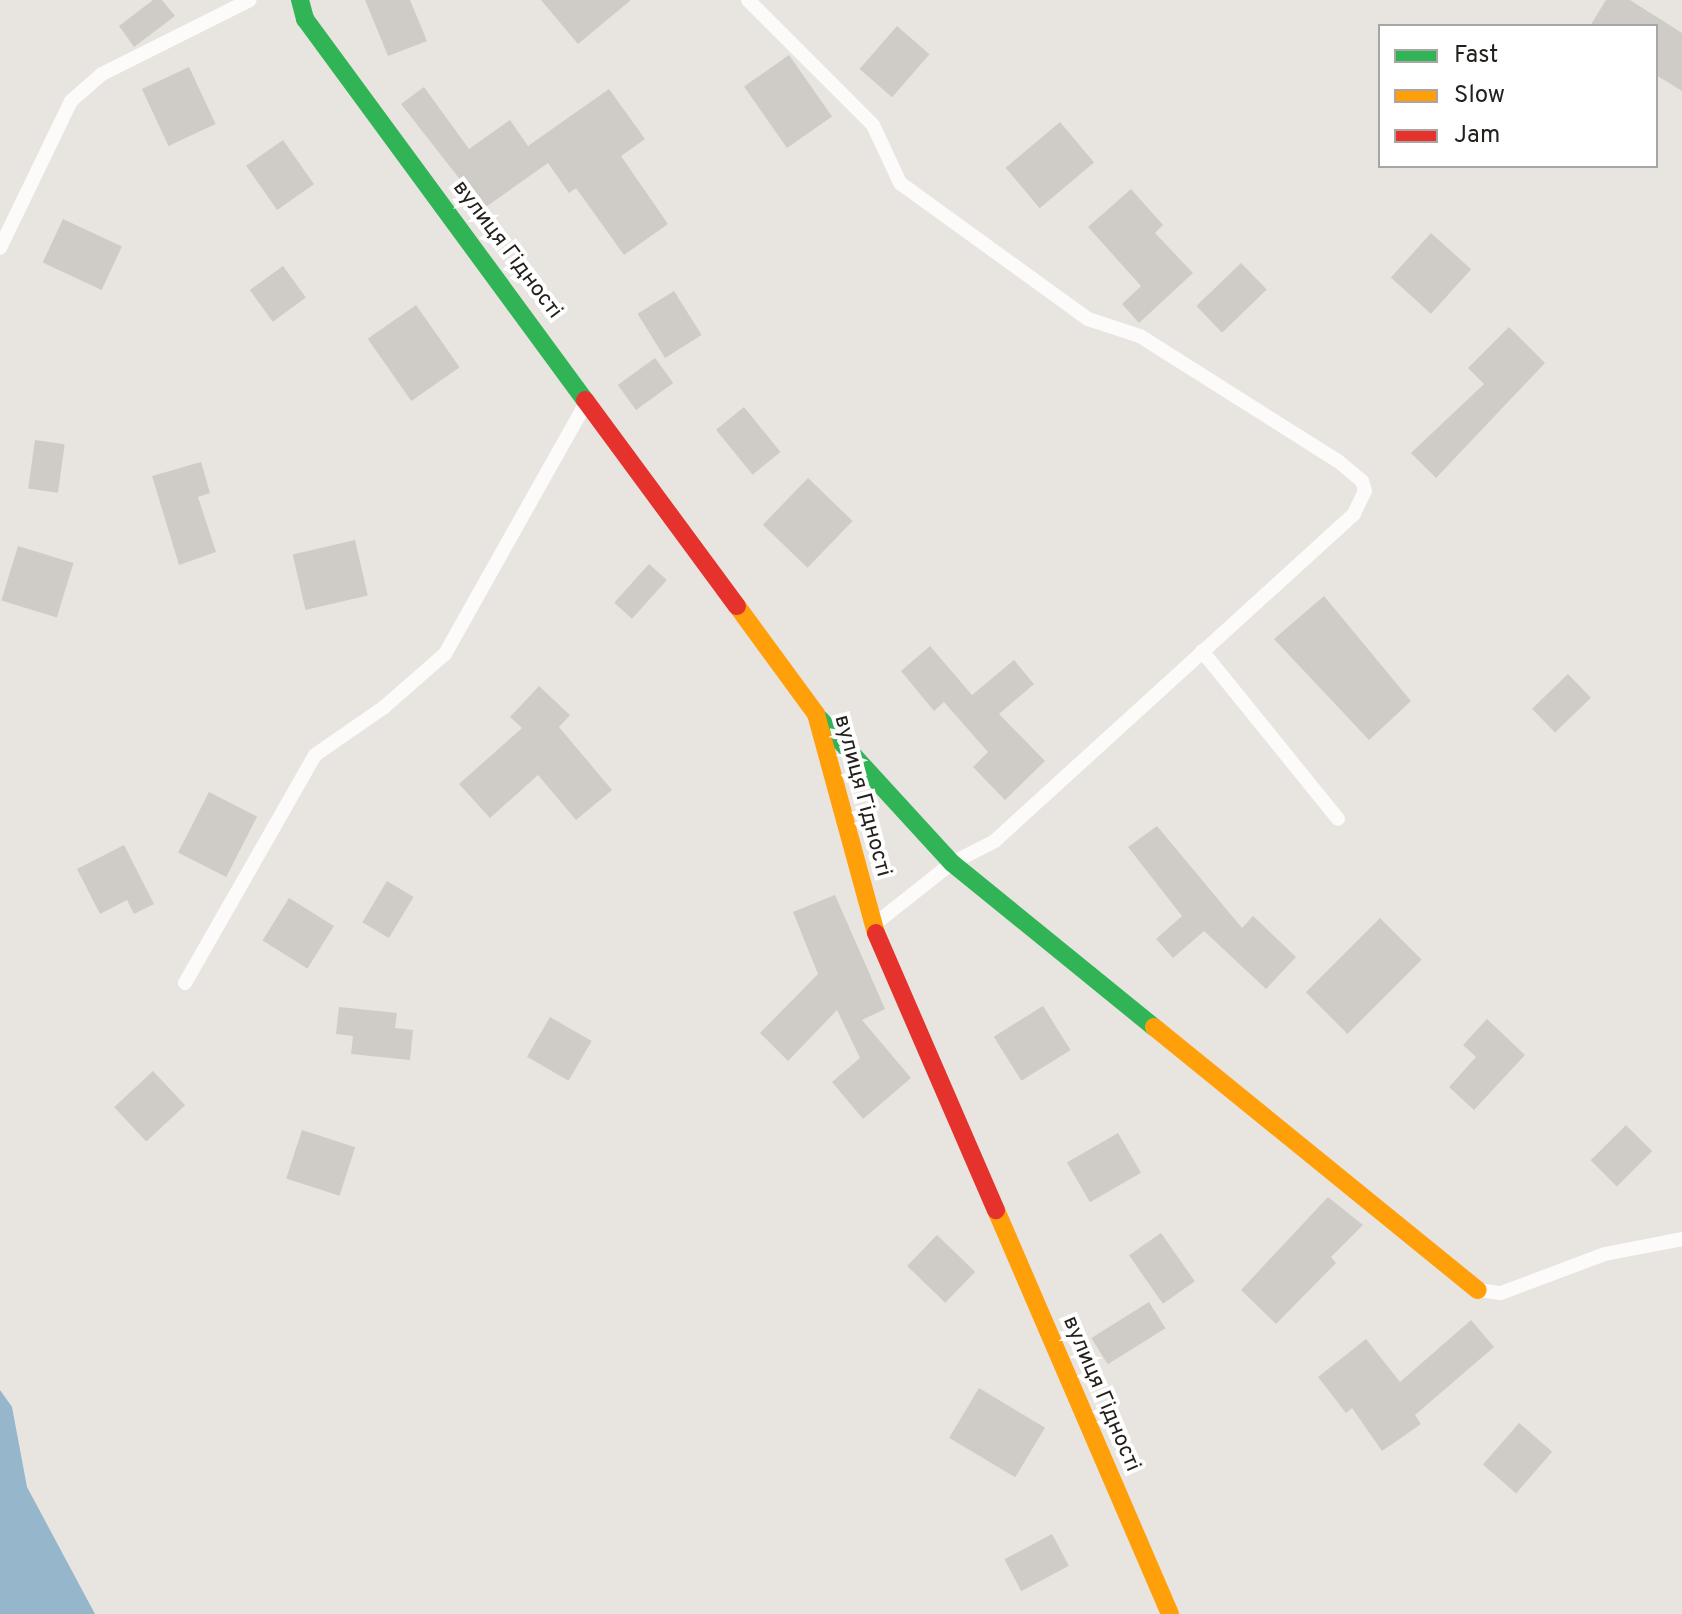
<!DOCTYPE html>
<html>
<head>
<meta charset="utf-8">
<style>
	body { margin:0 }
	#map { position:relative; width:1682px; height:1614px; overflow:hidden; background:#e8e4e0; font-family:Overpass,sans-serif }
	div>[style] { position:absolute }
	[style*='--x'] { left:calc(var(--x)*1px); top:calc(var(--y)*1px); width:calc(var(--w)*1px); rotate:calc(var(--a)*1deg) }
	.water>* { inset:0; background:#96b7cb }
	.building>* { inset:0; background:#cfccc8; transform-origin:0 0 }
	.lane>* { height:14px; margin:-7px; padding:0 7px; transform-origin:7px; border-radius:7px; background:#fcfbfa }
	.fast>* { height:18px; margin:-9px; padding:0 9px; transform-origin:9px; border-radius:9px; background:#30b455 }
	.slow>* { height:18px; margin:-9px; padding:0 9px; transform-origin:9px; border-radius:9px; background:#ff9f0a }
	.jam>* { height:18px; margin:-9px; padding:0 9px; transform-origin:9px; border-radius:9px; background:#e5322d }
	span { translate:-50% -50%; white-space:nowrap; text-align:center; line-height:1.15; -webkit-text-stroke:8px #fff; paint-order:stroke }
	.street-label { font-size:22px; color:#23201d }
	.legend { position:absolute; left:1378px; top:24px; width:280px; height:144px; box-sizing:border-box; background:#fff; border:2px solid #a7a6a5; margin:0; padding:10px 14px; list-style:none; font-size:24px; color:#23201d }
	.legend li { display:flex; align-items:center; gap:16px; height:40px }
	.legend b { width:40px; border:2px solid #a7a6a5 }
</style>
</head>
<body>
<div id="map">
	<div class="water">
		<i style="clip-path:polygon(0 1390px,12px 1407px,27px 1487px,95px 1614px,0 1614px)"></i>
	</div>
	<div class="building">
		<i style="clip-path:polygon(153px 0,162px 0,175px 16px,134px 47px,119px 26px)"></i>
		<i style="clip-path:polygon(365px 0,410px 0,427px 41px,388px 56px)"></i>
		<i style="clip-path:polygon(541px 0,631px 0,578px 44px)"></i>
		<i style="clip-path:polygon(1606px 0,1630px 0,1682px 33px,1682px 91px,1656px 75px,1656px 26px,1590px 26px)"></i>
		<i style="left:897px;top:26px;width:43px;height:57px;rotate:41deg"></i>
		<i style="left:789px;top:55px;width:75px;height:55px;rotate:55deg"></i>
		<i style="left:189px;top:67px;width:63px;height:52px;rotate:65deg"></i>
		<i style="clip-path:polygon(424px 87px,469px 149px,510px 120px,528px 146px,609px 89px,645px 139px,621px 156px,668px 224px,624px 255px,576px 188px,569px 193px,548px 163px,483px 209px,401px 104px)"></i>
		<i style="left:1060px;top:122px;width:53px;height:71px;rotate:50deg"></i>
		<i style="left:283px;top:140px;width:54px;height:45px;rotate:55deg"></i>
		<i style="clip-path:polygon(1131px 189px,1163px 225px,1155px 233px,1193px 273px,1139px 323px,1122px 304px,1141px 286px,1088px 227px)"></i>
		<i style="left:63px;top:219px;width:65px;height:48px;rotate:25deg"></i>
		<i style="left:1431px;top:233px;width:54px;height:60px;rotate:42deg"></i>
		<i style="left:1241px;top:263px;width:37px;height:62px;rotate:46deg"></i>
		<i style="left:283px;top:266px;width:39px;height:41px;rotate:54deg"></i>
		<i style="left:674px;top:291px;width:52px;height:43px;rotate:58deg"></i>
		<i style="left:416px;top:305px;width:76px;height:59px;rotate:55deg"></i>
		<i style="clip-path:polygon(1509px 327px,1545px 363px,1436px 478px,1411px 453px,1484px 384px,1468px 368px)"></i>
		<i style="left:655px;top:358px;width:31px;height:46px;rotate:54deg"></i>
		<i style="left:744px;top:407px;width:58px;height:36px;rotate:51deg"></i>
		<i style="left:35px;top:440px;width:30px;height:49px;rotate:8deg"></i>
		<i style="clip-path:polygon(201px 462px,210px 493px,198px 497px,216px 552px,179px 565px,152px 476px)"></i>
		<i style="left:808px;top:478px;width:62px;height:65px;rotate:44deg"></i>
		<i style="left:355px;top:540px;width:57px;height:64px;rotate:77deg"></i>
		<i style="left:18px;top:546px;width:58px;height:57px;rotate:17deg"></i>
		<i style="left:649px;top:564px;width:24px;height:52px;rotate:42deg"></i>
		<i style="clip-path:polygon(1324px 596px,1411px 701px,1369px 740px,1274px 639px)"></i>
		<i style="clip-path:polygon(930px 646px,972px 695px,1014px 660px,1034px 684px,999px 714px,1045px 761px,1005px 800px,973px 767px,988px 752px,944px 702px,934px 711px,901px 671px)"></i>
		<i style="left:1568px;top:674px;width:33px;height:50px;rotate:46deg"></i>
		<i style="clip-path:polygon(539px 686px,570px 715px,559px 727px,612px 790px,576px 820px,538px 775px,490px 818px,459px 784px,522px 728px,510px 717px)"></i>
		<i style="left:209px;top:792px;width:54px;height:68px;rotate:27deg"></i>
		<i style="clip-path:polygon(1157px 826px,1242px 928px,1253px 916px,1296px 957px,1266px 989px,1204px 931px,1173px 958px,1156px 939px,1182px 916px,1128px 847px)"></i>
		<i style="clip-path:polygon(124px 845px,154px 904px,134px 914px,127px 900px,100px 914px,77px 869px)"></i>
		<i style="left:387px;top:881px;width:31px;height:48px;rotate:31deg"></i>
		<i style="clip-path:polygon(835px 895px,885px 1009px,862px 1020px,911px 1078px,863px 1119px,832px 1082px,860px 1058px,837px 1010px,788px 1061px,760px 1033px,818px 974px,793px 912px)"></i>
		<i style="left:289px;top:898px;width:53px;height:50px;rotate:32deg"></i>
		<i style="left:1380px;top:918px;width:59px;height:105px;rotate:45deg"></i>
		<i style="left:1043px;top:1006px;width:52px;height:58px;rotate:58deg"></i>
		<i style="clip-path:polygon(339px 1007px,397px 1013px,395px 1028px,413px 1030px,410px 1060px,351px 1054px,353px 1036px,336px 1034px)"></i>
		<i style="left:550px;top:1017px;width:48px;height:46px;rotate:30deg"></i>
		<i style="clip-path:polygon(1487px 1019px,1525px 1055px,1474px 1110px,1449px 1087px,1476px 1057px,1463px 1045px)"></i>
		<i style="left:153px;top:1071px;width:47px;height:53px;rotate:47deg"></i>
		<i style="left:1626px;top:1125px;width:37px;height:50px;rotate:45deg"></i>
		<i style="left:302px;top:1130px;width:56px;height:51px;rotate:18deg"></i>
		<i style="left:1118px;top:1133px;width:46px;height:59px;rotate:60deg"></i>
		<i style="clip-path:polygon(1328px 1197px,1363px 1225px,1331px 1257px,1336px 1263px,1276px 1324px,1241px 1290px)"></i>
		<i style="left:1161px;top:1233px;width:59px;height:39px;rotate:55deg"></i>
		<i style="left:937px;top:1235px;width:53px;height:43px;rotate:44deg"></i>
		<i style="left:1149px;top:1302px;width:31px;height:68px;rotate:58deg"></i>
		<i style="clip-path:polygon(1471px 1320px,1494px 1347px,1415px 1415px,1421px 1424px,1382px 1451px,1352px 1408px,1346px 1413px,1318px 1377px,1366px 1339px,1400px 1382px)"></i>
		<i style="left:979px;top:1388px;width:77px;height:58px;rotate:31deg"></i>
		<i style="left:1519px;top:1423px;width:44px;height:55px;rotate:41deg"></i>
		<i style="left:1052px;top:1534px;width:36px;height:54px;rotate:62deg"></i>
	</div>
	<div class="lane">
		<i style="--x:748;--y:0;--w:177;--a:45"></i>
		<i style="--x:873;--y:125;--w:64;--a:65"></i>
		<i style="--x:900;--y:183;--w:232;--a:35.9"></i>
		<i style="--x:1088;--y:319;--w:55;--a:18.1"></i>
		<i style="--x:1140;--y:336;--w:234;--a:32.3"></i>
		<i style="--x:1338;--y:461;--w:31;--a:40"></i>
		<i style="--x:1362;--y:481;--w:10;--a:73"></i>
		<i style="--x:1365;--y:491;--w:25;--a:116"></i>
		<i style="--x:1354;--y:514;--w:486;--a:137.7"></i>
		<i style="--x:995;--y:841;--w:48;--a:152.9"></i>
		<i style="--x:952;--y:863;--w:97;--a:141.7"></i>
		<i style="--x:0;--y:248;--w:163;--a:-64.2"></i>
		<i style="--x:71;--y:101;--w:41;--a:-41.1"></i>
		<i style="--x:102;--y:74;--w:165;--a:-26.6"></i>
		<i style="--x:1202;--y:651;--w:216;--a:51"></i>
		<i style="--x:185;--y:983;--w:262;--a:-60.3"></i>
		<i style="--x:315;--y:755;--w:83;--a:-34.7"></i>
		<i style="--x:383;--y:708;--w:82;--a:-41.1"></i>
		<i style="--x:445;--y:654;--w:284;--a:-60.7"></i>
		<i style="--x:1479;--y:1290;--w:22;--a:8"></i>
		<i style="--x:1501;--y:1293;--w:111;--a:-20.6"></i>
		<i style="--x:1605;--y:1254;--w:78;--a:-11"></i>
	</div>
	<div class="fast">
		<i style="--x:300;--y:0;--w:20;--a:75"></i>
		<i style="--x:305;--y:19;--w:473;--a:53.7"></i>
		<i style="--x:820;--y:719;--w:195;--a:47.5"></i>
		<i style="--x:952;--y:863;--w:260;--a:39.1"></i>
	</div>
	<div class="slow">
		<i style="--x:737;--y:606;--w:134;--a:53.8"></i>
		<i style="--x:816;--y:714;--w:227;--a:74.7"></i>
		<i style="--x:1154;--y:1027;--w:417;--a:39.1"></i>
		<i style="--x:996;--y:1210;--w:440;--a:66.7"></i>
	</div>
	<div class="jam">
		<i style="--x:585;--y:400;--w:256;--a:53.6"></i>
		<i style="--x:876;--y:933;--w:302;--a:66.6"></i>
	</div>
	<div class="street-label">
		<span style="left:507px;top:250px;rotate:53deg">вулиця Гідності</span>
		<span style="left:862px;top:796px;rotate:75deg">вулиця Гідності</span>
		<span style="left:1101px;top:1394px;rotate:67deg">вулиця Гідності</span>
	</div>
	<ul class="legend">
	<li><b style="height:10px;background:#30b455"></b>Fast</li>
	<li><b style="height:10px;background:#ff9f0a"></b>Slow</li>
	<li><b style="height:10px;background:#e5322d"></b>Jam</li>
	</ul>
</div>
</body>
</html>
